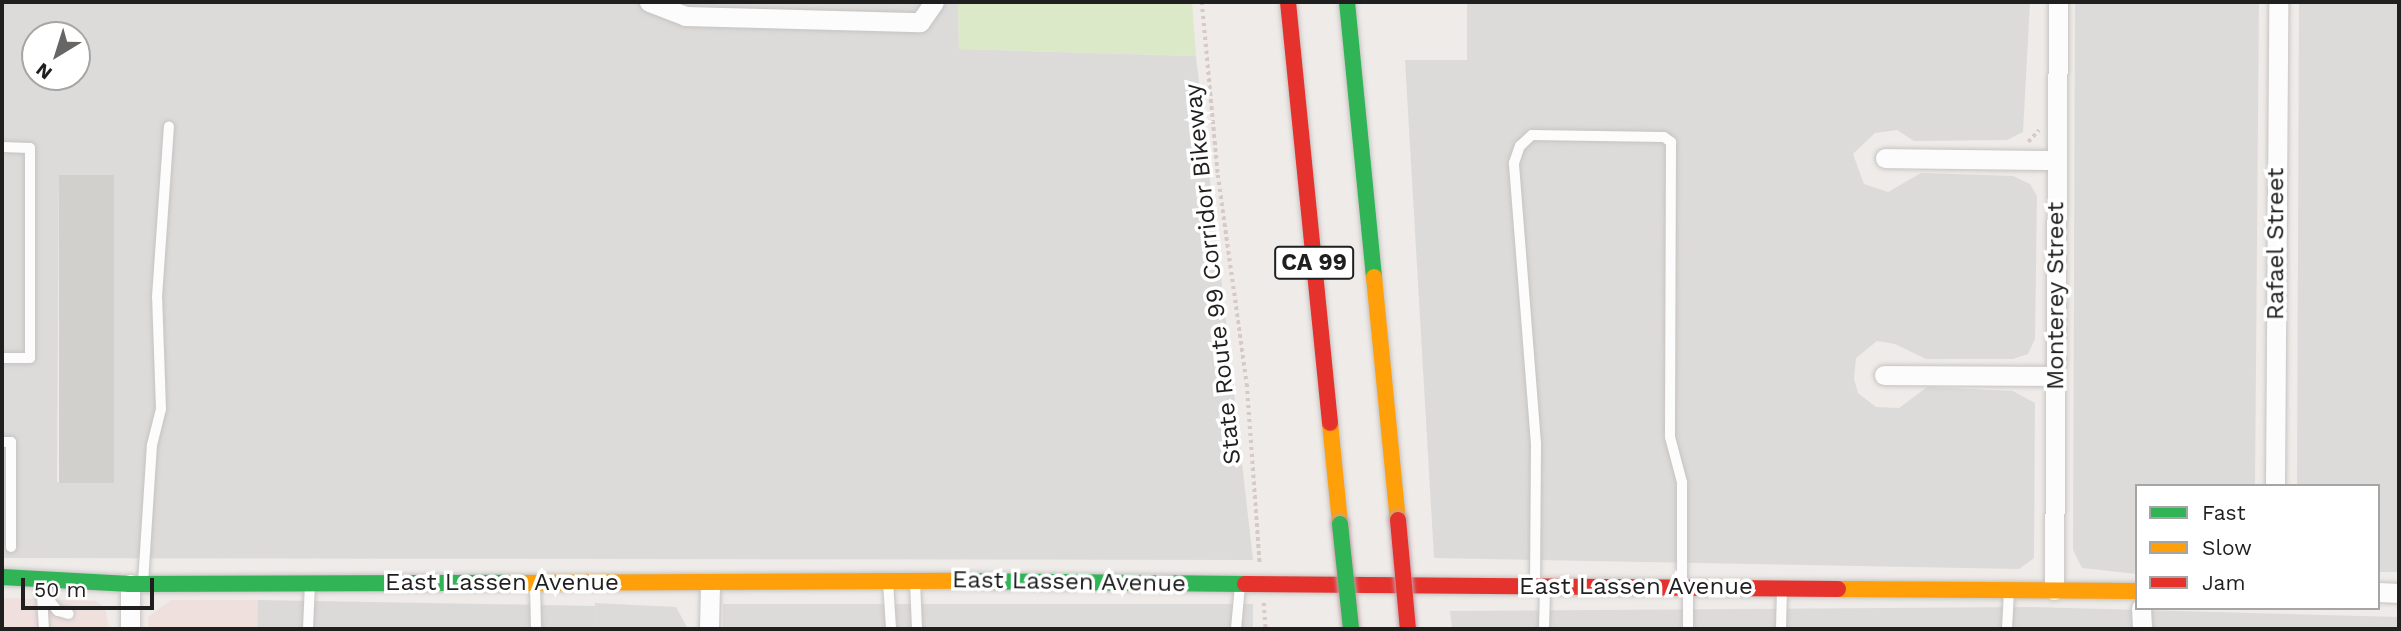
<!DOCTYPE html>
<html>
<head>
<meta charset="utf-8">
<style>
	body { margin:0 }
	#map { position:relative; width:2401px; height:631px; overflow:hidden; background:#eeebe8; font-family:"Work Sans",sans-serif }
	div>[style] { position:absolute }
	[style*='--x'] { left:calc(var(--x)*1px); top:calc(var(--y)*1px); width:calc(var(--w)*1px); rotate:calc(var(--a)*1deg) }
	.residential>* { inset:0; background:#dddbd9; transform-origin:0 0 }
	.commercial>* { inset:0; background:#efe0de }
	.religious>* { inset:0; background:#dcdad9; transform-origin:0 0 }
	.grass>* { inset:0; background:#dbe9c9 }
	.building>* { inset:0; background:#d2d0cd; transform-origin:0 0 }
	.path>* { height:3.5px; margin-top:-1.75px; transform-origin:0; background:repeating-linear-gradient(90deg,#d6c9c7 0 3.5px,transparent 0 7px) }
	.roads { filter:drop-shadow(0 0 2px #c5c3c2) drop-shadow(0 0 2px #c5c3c2) }
	.lane>* { height:10px; margin:-5px; padding:0 5px; transform-origin:5px; border-radius:5px; background:#fcfcfc }
	.street>* { height:19px; margin:-9.5px; padding:0 9.5px; transform-origin:9.5px; border-radius:9.5px; background:#fcfcfc }
	.fast>* { height:16px; margin:-8px; padding:0 8px; transform-origin:8px; border-radius:8px; background:#30b455 }
	.slow>* { height:16px; margin:-8px; padding:0 8px; transform-origin:8px; border-radius:8px; background:#ff9f0a }
	.jam>* { height:16px; margin:-8px; padding:0 8px; transform-origin:8px; border-radius:8px; background:#e5322d }
	.bridges { filter:drop-shadow(0 0 2px #c1a1aa) drop-shadow(0 0 2px #c1a1aa) }
	.fast-bridge>* { height:16px; margin:-8px; padding:0 8px; transform-origin:8px; border-radius:8px; background:#30b455 }
	.jam-bridge>* { height:16px; margin:-8px; padding:0 8px; transform-origin:8px; border-radius:8px; background:#e5322d }
	span { translate:-50% -50%; white-space:nowrap; text-align:center; line-height:1.15; -webkit-text-stroke:7px #fff; paint-order:stroke }
	.shield-label span { padding:2px 5px; background:#fff; border:2px solid; border-radius:5px; -webkit-text-stroke-width:0 }
	.shield-label { font-size:23px; color:#1f1f1f; font-weight:700 }
	.street-label { font-size:24px; color:#1f1f1f }
	.frame { position:absolute; inset:0; border:4px solid #1f1f1f; pointer-events:none }
	.legend { position:absolute; left:2135px; top:484px; width:245px; height:126px; box-sizing:border-box; background:#fff; border:2px solid #a5a5a5; margin:0; padding:9px 12px; list-style:none; font-size:21px; color:#1f1f1f }
	.legend li { display:flex; align-items:center; gap:14px; height:35px }
	.legend b { width:35px; border:2px solid #a5a5a5 }
	.north { position:absolute; left:21px; top:21px; width:70px; height:70px; box-sizing:border-box; background:#fff; border:2px solid #a5a5a5; border-radius:50%; rotate:218deg; font-size:19px; font-weight:700; line-height:28px; text-align:center; color:#1f1f1f }
	.north::after { content:''; display:block; margin:auto; width:24px; height:32px; background:#676665; clip-path:polygon(50% 0,100% 100%,50% 72%,0 100%) }
	.scale { position:absolute; left:21px; top:578px; width:133px; height:32px; box-sizing:border-box; border:4px solid #1f1f1f; border-top:0; padding-left:9px; font-size:21px; line-height:24px; white-space:nowrap; color:#1f1f1f; -webkit-text-stroke:5px #fff; paint-order:stroke }
</style>
</head>
<body>
<div id="map">
	<div class="residential">
		<i style="clip-path:polygon(evenodd,2px 2px,958px 2px,959px 49px,1196px 56px,1253px 560px,2px 558px,2px 2px,35px 35px,77px 35px,77px 77px,35px 77px,35px 35px,2px 2px,59px 175px,114px 176px,109px 482px,57px 482px,59px 175px)"></i>
		<i style="clip-path:polygon(1467px 2px,2030px 2px,2023px 132px,2007px 140px,1914px 141px,1897px 130px,1875px 133px,1853px 154px,1864px 184px,1888px 192px,1921px 173px,2013px 176px,2030px 184px,2037px 196px,2035px 339px,2028px 354px,2013px 359px,1926px 359px,1895px 344px,1877px 341px,1856px 358px,1854px 379px,1858px 393px,1876px 407px,1899px 408px,1927px 387px,2013px 391px,2035px 403px,2034px 558px,2019px 569px,1434px 558px,1405px 60px,1467px 60px)"></i>
		<i style="clip-path:polygon(2075px 2px,2259px 2px,2255px 486px,2137px 486px,2137px 574px,2082px 568px,2073px 550px)"></i>
		<i style="clip-path:polygon(2299px 2px,2399px 2px,2399px 572px,2378px 572px,2378px 486px,2297px 486px)"></i>
		<i style="clip-path:polygon(595px 603px,676px 607px,688px 629px,594px 629px)"></i>
		<i style="left:723px;top:604px;width:530px;height:25px"></i>
		<i style="clip-path:polygon(2028px 607px,2399px 617px,2399px 629px,1452px 629px,1450px 611px)"></i>
	</div>
	<div class="commercial">
		<i style="clip-path:polygon(2px 598px,96px 601px,105px 608px,109px 629px,2px 629px)"></i>
		<i style="clip-path:polygon(171px 600px,258px 600px,258px 629px,148px 629px,148px 617px)"></i>
	</div>
	<div class="religious">
		<i style="left:258px;top:600px;width:337px;height:29px;rotate:1deg"></i>
	</div>
	<div class="grass">
		<i style="clip-path:polygon(958px 2px,1192px 2px,1196px 56px,959px 49px)"></i>
	</div>
	<div class="building">
		<i style="left:59px;top:175px;width:55px;height:308px"></i>
	</div>
	<div class="path">
		<i style="--x:1202;--y:2;--w:174;--a:84.7"></i>
		<i style="--x:1218;--y:175;--w:211;--a:82.1"></i>
		<i style="--x:1247;--y:384;--w:180;--a:85.9"></i>
		<i style="--x:2028;--y:142;--w:16;--a:-47"></i>
		<i style="--x:1264;--y:603;--w:26;--a:86"></i>
	</div>
	<div class="roads">
		<div class="lane">
			<i style="--x:2;--y:147;--w:28;--a:2"></i>
			<i style="--x:30;--y:148;--w:210;--a:90"></i>
			<i style="--x:30;--y:358;--w:28;--a:180"></i>
			<i style="--x:2;--y:442;--w:9;--a:0"></i>
			<i style="--x:11;--y:442;--w:105;--a:90"></i>
			<i style="--x:41;--y:579;--w:50;--a:86.6"></i>
			<i style="--x:915;--y:581;--w:48;--a:87.6"></i>
			<i style="--x:888;--y:582;--w:47;--a:86.3"></i>
			<i style="--x:143;--y:583;--w:138;--a:-86.3"></i>
			<i style="--x:152;--y:445;--w:37;--a:-76"></i>
			<i style="--x:161;--y:409;--w:112;--a:-92"></i>
			<i style="--x:157;--y:297;--w:171;--a:-86"></i>
			<i style="--x:535;--y:584;--w:45;--a:88.7"></i>
			<i style="--x:1535;--y:585;--w:141;--a:-89.6"></i>
			<i style="--x:1536;--y:444;--w:282;--a:-94.5"></i>
			<i style="--x:1514;--y:163;--w:18;--a:-71"></i>
			<i style="--x:1520;--y:146;--w:16;--a:-43"></i>
			<i style="--x:1532;--y:135;--w:132;--a:0.9"></i>
			<i style="--x:1664;--y:137;--w:9;--a:36"></i>
			<i style="--x:1671;--y:142;--w:295;--a:90.2"></i>
			<i style="--x:1670;--y:437;--w:47;--a:75.1"></i>
			<i style="--x:1682;--y:482;--w:105;--a:90"></i>
			<i style="--x:44;--y:594;--w:22;--a:51"></i>
			<i style="--x:58;--y:611;--w:11;--a:15"></i>
			<i style="--x:308;--y:629;--w:45;--a:-87.5"></i>
			<i style="--x:1236;--y:629;--w:44;--a:-84.8"></i>
			<i style="--x:1544;--y:629;--w:42;--a:-88.6"></i>
			<i style="--x:1688;--y:629;--w:41;--a:-90"></i>
			<i style="--x:1781;--y:629;--w:40;--a:-88.6"></i>
			<i style="--x:2007;--y:629;--w:38;--a:-87"></i>
		</div>
		<div class="street">
			<i style="--x:649;--y:2;--w:39;--a:21"></i>
			<i style="--x:685;--y:16;--w:235;--a:1.5"></i>
			<i style="--x:920;--y:22;--w:24;--a:-55"></i>
			<i style="--x:1885;--y:158;--w:172;--a:0.7"></i>
			<i style="--x:1884;--y:375;--w:171;--a:0.3"></i>
			<i style="--x:2275;--y:486;--w:484;--a:-89.6"></i>
			<i style="--x:130;--y:584;--w:45;--a:90"></i>
			<i style="--x:2054;--y:590;--w:588;--a:-89.61"></i>
			<i style="--x:2378;--y:592;--w:21;--a:3"></i>
			<i style="--x:2141;--y:608;--w:21;--a:87"></i>
			<i style="--x:709;--y:629;--w:45;--a:-88.7"></i>
		</div>
		<div class="fast">
			<i style="--x:1347;--y:2;--w:276;--a:84.4"></i>
			<i style="--x:2;--y:577;--w:128;--a:3.1"></i>
			<i style="--x:130;--y:584;--w:377;--a:-0.2"></i>
			<i style="--x:957;--y:581;--w:288;--a:0.6"></i>
		</div>
		<div class="slow">
			<i style="--x:1374;--y:277;--w:244;--a:84.4"></i>
			<i style="--x:1330;--y:423;--w:101;--a:84.3"></i>
			<i style="--x:507;--y:583;--w:450;--a:-0.3"></i>
			<i style="--x:1838;--y:589;--w:299;--a:0.4"></i>
		</div>
		<div class="jam">
			<i style="--x:1288;--y:2;--w:423;--a:84.3"></i>
			<i style="--x:1245;--y:584;--w:593;--a:0.48"></i>
		</div>
	</div>
	<div class="bridges">
		<div class="fast-bridge">
			<i style="--x:1340;--y:524;--w:106;--a:84"></i>
		</div>
		<div class="jam-bridge">
			<i style="--x:1398;--y:520;--w:109;--a:84.8"></i>
		</div>
	</div>
	<div class="shield-label">
		<span style="left:1314px;top:263px">CA 99</span>
	</div>
	<div class="street-label">
		<span style="left:2276px;top:244px;rotate:-90deg">Rafael Street</span>
		<span style="left:1213px;top:274px;rotate:-96deg">State Route 99 Corridor Bikeway</span>
		<span style="left:2056px;top:296px;rotate:-90deg">Monterey Street</span>
		<span style="left:1069px;top:582px;rotate:1deg">East Lassen Avenue</span>
		<span style="left:502px;top:583px">East Lassen Avenue</span>
		<span style="left:1636px;top:587px">East Lassen Avenue</span>
	</div>
	<div class="frame"></div>
	<ul class="legend">
	<li><b style="height:9px;background:#30b455"></b>Fast</li>
	<li><b style="height:9px;background:#ff9f0a"></b>Slow</li>
	<li><b style="height:9px;background:#e5322d"></b>Jam</li>
	</ul>
	<div class="north">N</div>
	<div class="scale">50 m</div>
</div>
</body>
</html>
